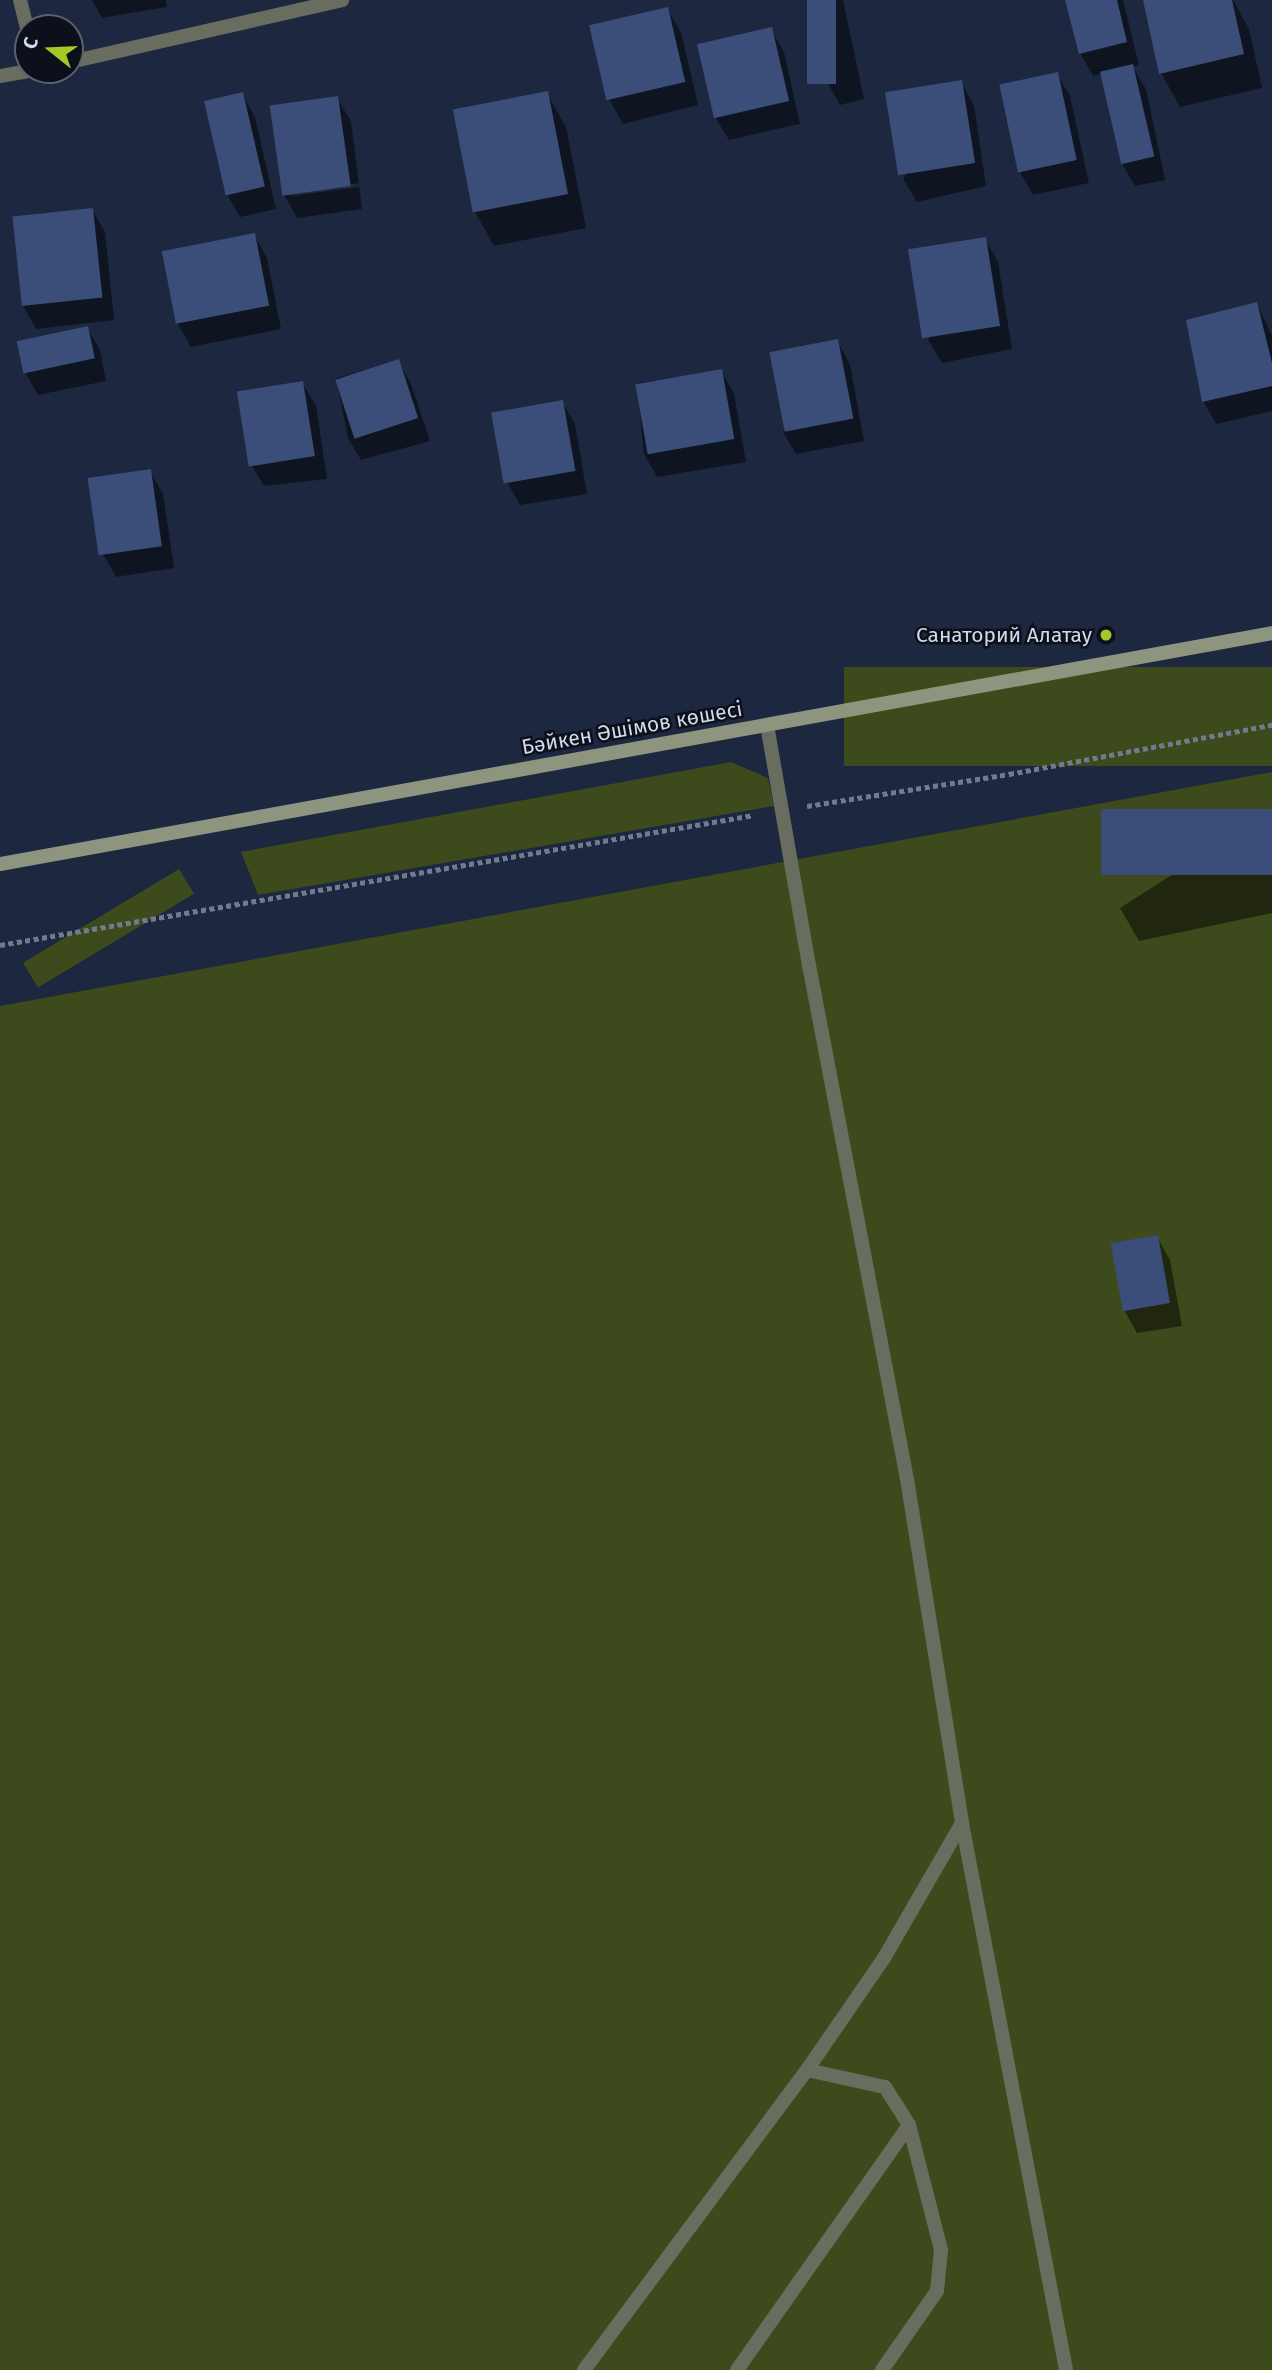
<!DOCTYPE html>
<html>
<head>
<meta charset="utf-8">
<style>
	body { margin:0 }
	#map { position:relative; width:1272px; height:2370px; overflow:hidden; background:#1d273f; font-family:"Fira Sans",sans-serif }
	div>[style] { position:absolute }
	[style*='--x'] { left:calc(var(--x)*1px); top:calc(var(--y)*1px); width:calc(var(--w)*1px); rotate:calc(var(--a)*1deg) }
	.green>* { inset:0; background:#3d4a1c; transform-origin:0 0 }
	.shadow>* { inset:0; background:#0007 }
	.building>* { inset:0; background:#3b4d79; transform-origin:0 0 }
	.path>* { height:4.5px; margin-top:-2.25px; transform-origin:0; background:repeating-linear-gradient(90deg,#717a8f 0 5px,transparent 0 8.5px) }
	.service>* { height:14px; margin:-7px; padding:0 7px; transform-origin:7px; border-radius:7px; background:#696d60 }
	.minor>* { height:14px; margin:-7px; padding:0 7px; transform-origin:7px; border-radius:7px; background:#696d60 }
	.secondary>* { height:14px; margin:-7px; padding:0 7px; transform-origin:7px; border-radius:7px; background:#8d957f }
	.dots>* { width:19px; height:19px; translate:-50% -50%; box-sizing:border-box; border:4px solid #0c101b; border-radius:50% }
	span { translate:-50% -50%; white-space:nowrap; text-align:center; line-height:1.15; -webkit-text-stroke:5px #0c101b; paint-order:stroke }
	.poi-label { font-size:21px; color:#d2daea }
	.right { translate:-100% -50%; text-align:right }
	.street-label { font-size:21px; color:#d2daea }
	.north { position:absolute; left:14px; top:14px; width:70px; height:70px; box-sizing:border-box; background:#0c101b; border:2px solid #5b616e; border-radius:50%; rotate:288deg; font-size:19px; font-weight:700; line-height:28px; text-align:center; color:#d2daea }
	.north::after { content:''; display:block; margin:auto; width:24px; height:32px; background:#a3c927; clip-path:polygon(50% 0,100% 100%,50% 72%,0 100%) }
</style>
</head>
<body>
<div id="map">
	<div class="green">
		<i style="left:1272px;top:667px;width:99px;height:428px;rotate:90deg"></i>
		<i style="clip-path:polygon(731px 762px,768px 778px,774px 806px,258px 895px,241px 852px)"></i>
		<i style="clip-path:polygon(1272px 772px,1272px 2370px,0 2370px,0 1006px)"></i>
		<i style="left:179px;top:869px;width:29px;height:182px;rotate:59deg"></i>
	</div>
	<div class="shadow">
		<i style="clip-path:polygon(92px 0,166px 0,167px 7px,102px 18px)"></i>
		<i style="clip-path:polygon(809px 0,843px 0,864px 99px,840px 105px,827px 82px)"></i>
		<i style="clip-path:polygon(1067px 0,1123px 0,1139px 65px,1133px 67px,1146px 89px,1165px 180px,1135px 186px,1122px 164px,1102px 74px,1093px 76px,1080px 53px)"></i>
		<i style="clip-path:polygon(1145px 0,1233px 0,1249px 29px,1262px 88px,1180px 107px,1161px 73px)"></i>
		<i style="clip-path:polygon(667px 9px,681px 32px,698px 105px,623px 124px,610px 101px,591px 28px)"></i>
		<i style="clip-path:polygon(771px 29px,784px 52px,800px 124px,729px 140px,715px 117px)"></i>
		<i style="clip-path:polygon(1057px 74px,1070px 96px,1089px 183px,1033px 195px,1020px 172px)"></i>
		<i style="clip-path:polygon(961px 82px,974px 105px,986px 186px,917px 202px,903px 179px)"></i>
		<i style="clip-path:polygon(547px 93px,566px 127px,586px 228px,494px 246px,475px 212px)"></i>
		<i style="clip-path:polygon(242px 94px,255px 117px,276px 209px,240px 217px,227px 195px,206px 103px)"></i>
		<i style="clip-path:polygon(evenodd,337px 98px,351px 121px,362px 209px,297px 218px,284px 195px,337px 98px,359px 183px,359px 187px,291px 196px,291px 193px,359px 183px)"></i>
		<i style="clip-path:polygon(92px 209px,105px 232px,114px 320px,36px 329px,23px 306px)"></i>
		<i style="clip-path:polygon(254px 235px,267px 258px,281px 329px,191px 347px,178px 324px,164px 253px)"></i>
		<i style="clip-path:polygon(985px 239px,998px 262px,1012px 349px,942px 363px,928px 340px)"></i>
		<i style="clip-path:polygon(1257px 304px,1272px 336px,1272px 411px,1216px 424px,1203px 401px)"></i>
		<i style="clip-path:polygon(87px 328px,100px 350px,106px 381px,38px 395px,25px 372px)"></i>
		<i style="clip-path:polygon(837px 341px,850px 364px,864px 441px,796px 454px,783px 432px)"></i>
		<i style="clip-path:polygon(398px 361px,411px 384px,430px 441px,361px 460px,348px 438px,336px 378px)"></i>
		<i style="clip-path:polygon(721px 371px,734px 393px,746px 462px,657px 477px,644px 454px,637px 383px)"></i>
		<i style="clip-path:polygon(302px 383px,316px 405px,327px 479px,264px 486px,250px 463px)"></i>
		<i style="clip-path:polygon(562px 402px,575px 424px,587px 494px,520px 505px,507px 482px)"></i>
		<i style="clip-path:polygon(150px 471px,163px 494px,174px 568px,116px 577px,103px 554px)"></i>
		<i style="clip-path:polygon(1272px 811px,1272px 913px,1139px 941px,1120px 908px)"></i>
		<i style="clip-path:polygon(1157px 1237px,1170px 1260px,1182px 1326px,1137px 1333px,1124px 1310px)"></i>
	</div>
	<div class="building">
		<i style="left:807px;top:0;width:29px;height:84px"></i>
		<i style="clip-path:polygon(1065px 0,1117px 0,1127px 42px,1079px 54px)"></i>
		<i style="clip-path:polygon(1143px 0,1232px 0,1244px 54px,1159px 74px)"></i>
		<i style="left:668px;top:7px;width:77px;height:81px;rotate:77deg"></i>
		<i style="left:772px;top:27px;width:76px;height:77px;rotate:77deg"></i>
		<i style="left:1133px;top:64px;width:95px;height:34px;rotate:77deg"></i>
		<i style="left:1058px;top:72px;width:90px;height:60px;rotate:78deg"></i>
		<i style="left:962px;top:80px;width:84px;height:78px;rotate:81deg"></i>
		<i style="left:548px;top:91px;width:105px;height:97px;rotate:79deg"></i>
		<i style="left:243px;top:92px;width:97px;height:40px;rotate:77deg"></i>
		<i style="left:338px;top:96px;width:91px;height:69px;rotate:82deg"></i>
		<i style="left:93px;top:208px;width:90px;height:81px;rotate:84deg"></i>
		<i style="left:255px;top:233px;width:74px;height:95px;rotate:79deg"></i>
		<i style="left:986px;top:237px;width:90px;height:79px;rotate:81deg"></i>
		<i style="clip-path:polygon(1257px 302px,1272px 363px,1272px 386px,1202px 402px,1186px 320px)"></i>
		<i style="left:88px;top:326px;width:33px;height:73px;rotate:78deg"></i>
		<i style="left:838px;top:339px;width:81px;height:70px;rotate:79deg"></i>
		<i style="left:399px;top:359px;width:62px;height:67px;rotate:72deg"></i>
		<i style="left:722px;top:369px;width:71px;height:88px;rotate:80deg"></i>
		<i style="left:303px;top:381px;width:76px;height:67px;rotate:81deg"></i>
		<i style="left:563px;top:400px;width:72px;height:73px;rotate:80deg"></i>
		<i style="left:151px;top:469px;width:78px;height:64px;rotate:82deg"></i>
		<i style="left:1272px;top:809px;width:66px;height:171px;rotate:90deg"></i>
		<i style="left:1158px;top:1235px;width:69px;height:48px;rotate:80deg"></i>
	</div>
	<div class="path">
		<i style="--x:807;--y:806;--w:205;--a:-9"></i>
		<i style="--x:1009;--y:774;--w:268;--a:-10.6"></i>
		<i style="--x:0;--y:945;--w:765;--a:-9.78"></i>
	</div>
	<div class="service">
		<i style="--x:767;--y:725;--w:244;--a:80.1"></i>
		<i style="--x:809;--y:965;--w:523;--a:79.21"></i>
		<i style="--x:907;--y:1479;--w:348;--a:80.9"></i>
		<i style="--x:962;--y:1823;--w:557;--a:79.23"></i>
		<i style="--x:807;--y:2070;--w:80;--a:12.3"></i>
		<i style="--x:885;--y:2087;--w:45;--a:57.7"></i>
		<i style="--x:909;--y:2125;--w:129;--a:75.6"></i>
		<i style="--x:941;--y:2250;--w:41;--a:95.6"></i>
		<i style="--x:937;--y:2291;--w:96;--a:124.8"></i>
		<i style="--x:584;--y:2370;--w:374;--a:-53.4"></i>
		<i style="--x:807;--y:2070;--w:136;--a:-55.5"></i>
		<i style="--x:884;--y:1958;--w:156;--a:-60"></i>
		<i style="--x:737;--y:2370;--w:299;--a:-54.9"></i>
	</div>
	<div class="minor">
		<i style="--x:20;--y:0;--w:32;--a:76"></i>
		<i style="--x:70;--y:62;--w:279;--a:-12.8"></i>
		<i style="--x:0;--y:76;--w:36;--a:-10"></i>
	</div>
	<div class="secondary">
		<i style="--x:0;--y:864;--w:1293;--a:-10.29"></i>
	</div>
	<div class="dots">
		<i style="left:1106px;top:635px;background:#a3c927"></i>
	</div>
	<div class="poi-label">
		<span class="right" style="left:1092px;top:635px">Санаторий Алатау</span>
	</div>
	<div class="street-label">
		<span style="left:632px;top:728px;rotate:-10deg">Бәйкен Әшімов көшесі</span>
	</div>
	<div class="north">С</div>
</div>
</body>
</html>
